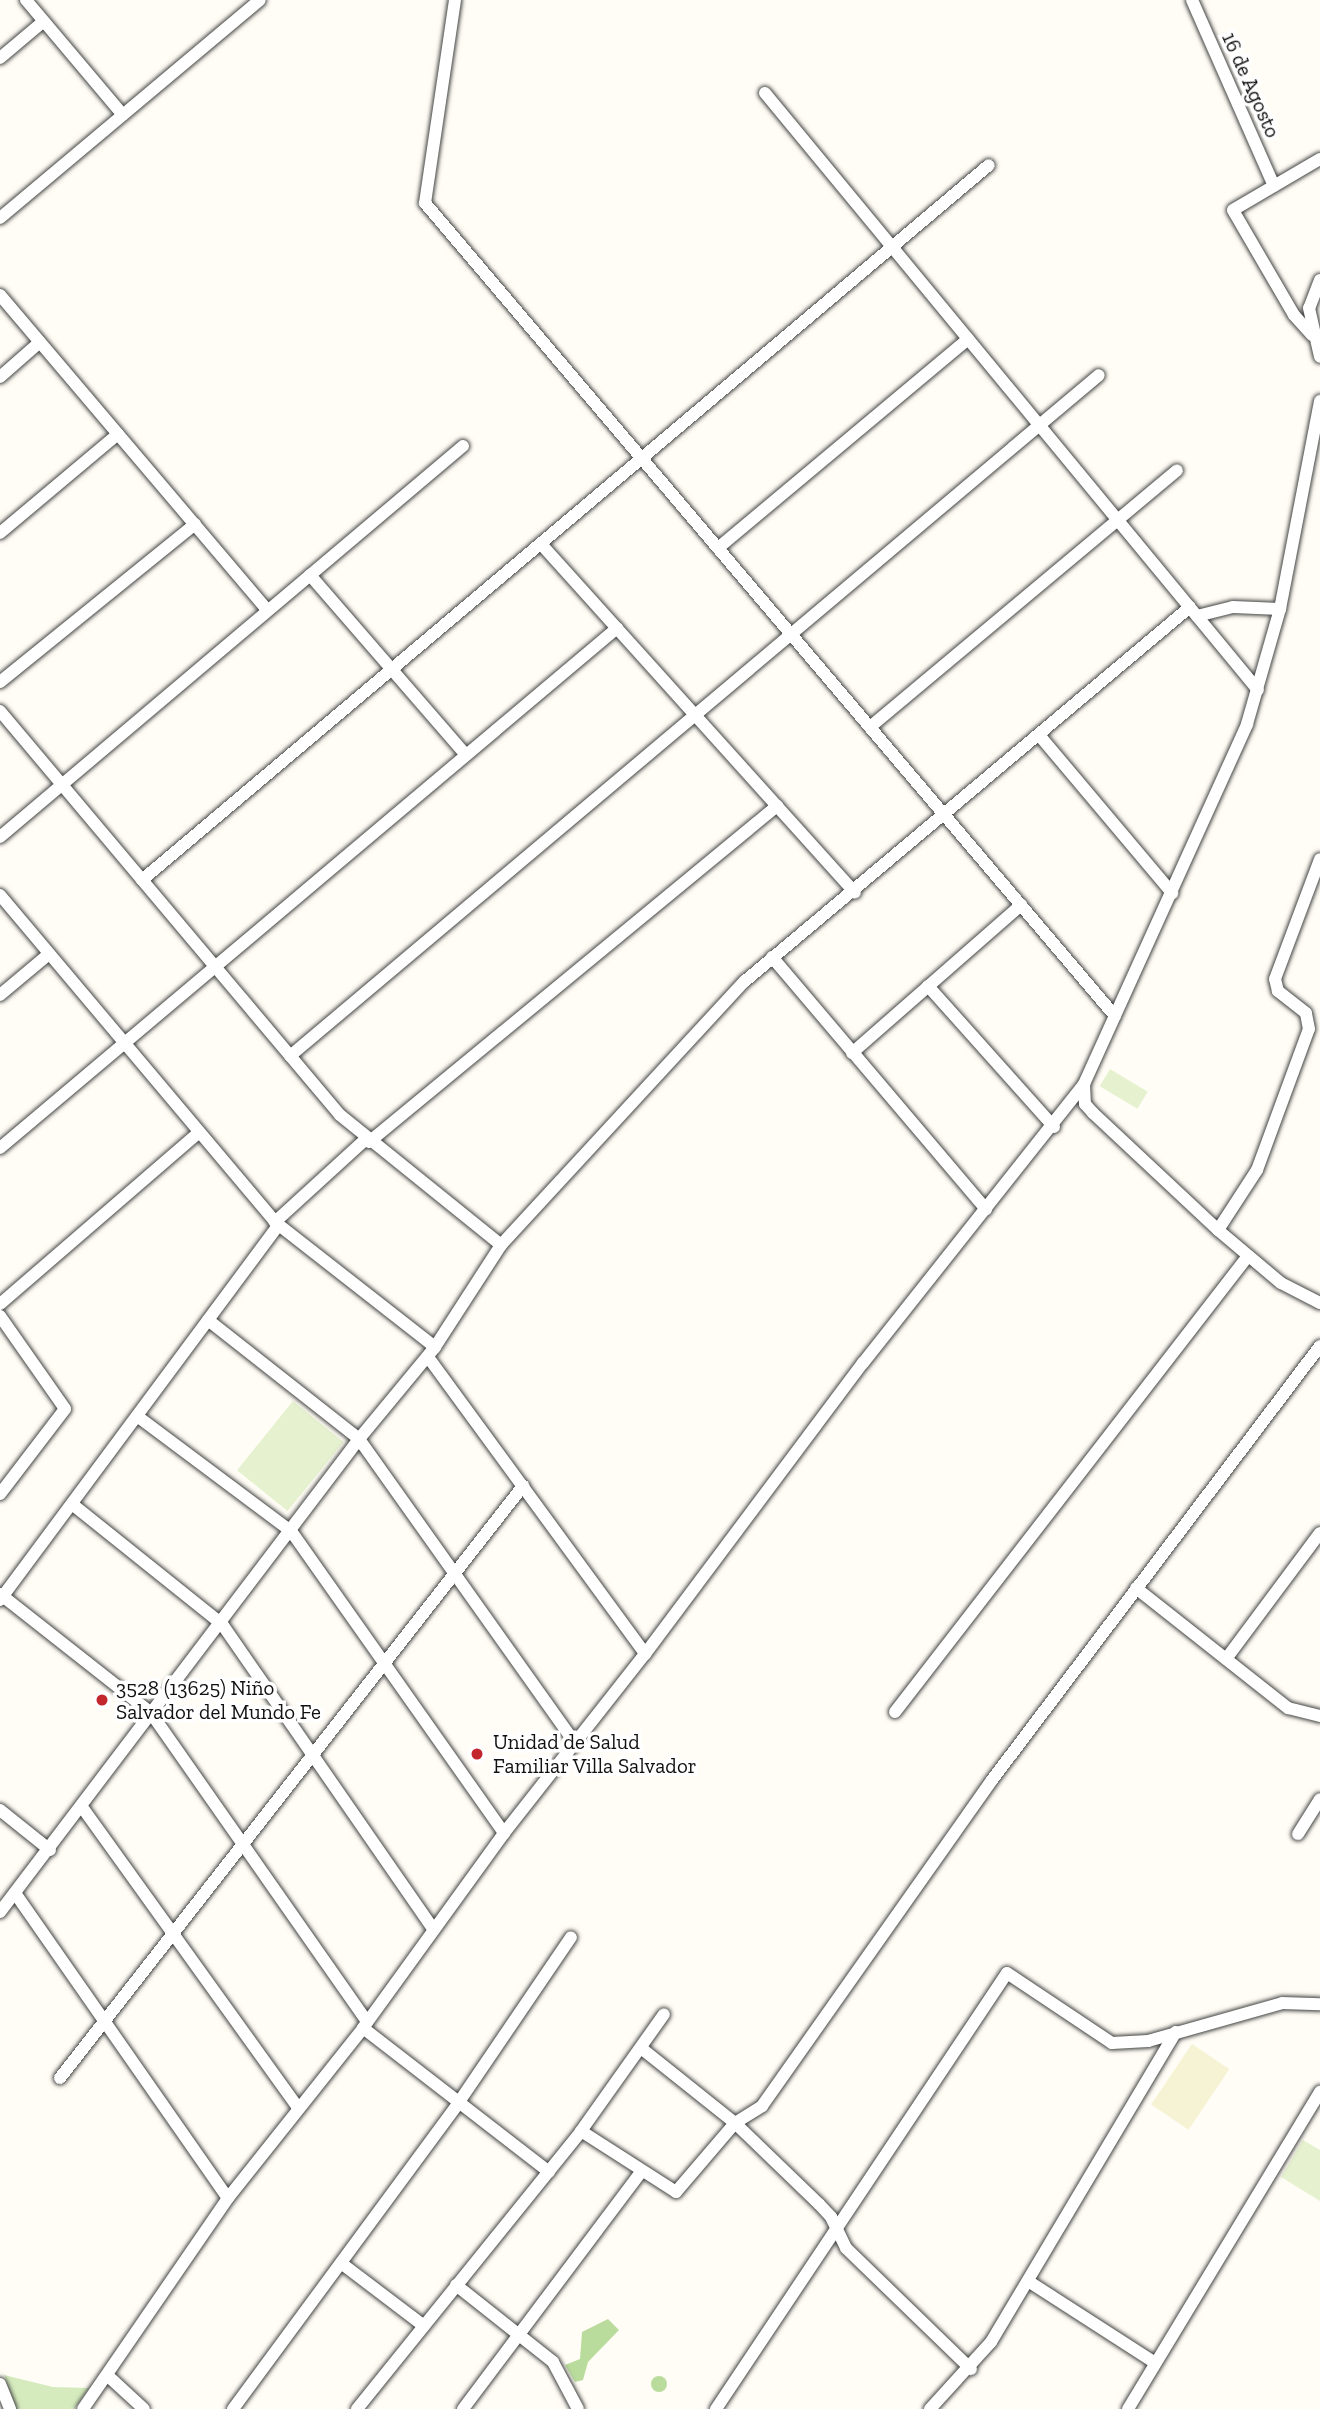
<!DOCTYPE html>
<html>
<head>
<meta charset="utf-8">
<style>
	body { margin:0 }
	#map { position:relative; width:1320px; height:2409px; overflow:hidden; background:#fffdf5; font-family:"Zilla Slab",serif }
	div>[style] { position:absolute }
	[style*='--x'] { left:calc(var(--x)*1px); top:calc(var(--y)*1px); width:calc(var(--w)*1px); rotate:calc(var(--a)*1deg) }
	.farmland>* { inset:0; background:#f6f3d4; transform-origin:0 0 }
	.green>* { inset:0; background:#d5ebbd }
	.forest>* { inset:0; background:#b9dc9c }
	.round { border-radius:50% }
	.pitch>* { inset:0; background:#e6f2cf; transform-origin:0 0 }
	.roads { filter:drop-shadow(0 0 2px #444) drop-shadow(0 0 2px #444) }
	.minor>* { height:12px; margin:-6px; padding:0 6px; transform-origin:6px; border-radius:6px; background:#fff }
	.dots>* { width:19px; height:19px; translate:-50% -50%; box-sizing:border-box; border:4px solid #fff; border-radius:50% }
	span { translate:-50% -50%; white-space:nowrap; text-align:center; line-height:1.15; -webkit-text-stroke:7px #fff; paint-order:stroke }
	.street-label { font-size:21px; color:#111 }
	.poi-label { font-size:21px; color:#111 }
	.left { translate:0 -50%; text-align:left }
</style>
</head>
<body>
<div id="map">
	<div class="farmland">
		<i style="left:1192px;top:2044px;width:45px;height:73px;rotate:34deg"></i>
	</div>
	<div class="green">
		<i style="clip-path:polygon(4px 2375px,53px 2387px,89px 2388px,74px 2409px,16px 2409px)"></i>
	</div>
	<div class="forest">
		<i style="clip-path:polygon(608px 2319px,619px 2330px,588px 2362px,583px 2380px,575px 2382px,565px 2365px,580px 2359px,582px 2332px)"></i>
		<i class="round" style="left:651px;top:2376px;width:16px;height:16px"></i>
	</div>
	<div class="pitch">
		<i style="left:1110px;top:1069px;width:44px;height:20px;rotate:31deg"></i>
		<i style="left:293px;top:1401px;width:65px;height:89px;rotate:39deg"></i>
		<i style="clip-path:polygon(1303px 2140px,1320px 2150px,1320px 2201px,1281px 2177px)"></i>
	</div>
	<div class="roads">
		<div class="minor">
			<i style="--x:26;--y:0;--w:150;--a:49.9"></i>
			<i style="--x:455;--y:0;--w:205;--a:98.4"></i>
			<i style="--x:425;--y:203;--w:1066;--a:49.68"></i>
			<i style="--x:1192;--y:0;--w:203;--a:66.2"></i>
			<i style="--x:0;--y:58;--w:57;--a:-40.1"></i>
			<i style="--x:765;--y:93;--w:774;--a:50.45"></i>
			<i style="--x:0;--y:218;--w:339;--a:-40"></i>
			<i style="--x:1320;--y:280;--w:30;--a:111"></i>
			<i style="--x:1309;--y:308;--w:50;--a:77.3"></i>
			<i style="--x:0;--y:295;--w:413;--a:49.7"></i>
			<i style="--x:1312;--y:335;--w:27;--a:-132"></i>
			<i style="--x:1294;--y:315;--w:121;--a:-120.2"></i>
			<i style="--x:1233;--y:210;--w:101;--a:-30.4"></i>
			<i style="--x:0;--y:377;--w:53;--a:-41.2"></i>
			<i style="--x:0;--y:533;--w:154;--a:-40"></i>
			<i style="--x:541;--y:544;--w:469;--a:48"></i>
			<i style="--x:718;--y:548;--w:326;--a:-39.9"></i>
			<i style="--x:310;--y:575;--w:238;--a:49.1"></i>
			<i style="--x:1197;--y:616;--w:37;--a:-14"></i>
			<i style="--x:1233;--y:607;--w:47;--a:2.4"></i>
			<i style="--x:0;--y:682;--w:251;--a:-39"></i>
			<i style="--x:0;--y:711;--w:528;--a:49.92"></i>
			<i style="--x:340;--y:1115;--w:207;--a:38.9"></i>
			<i style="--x:870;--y:727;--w:400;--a:-39.9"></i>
			<i style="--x:1039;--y:735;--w:207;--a:49.9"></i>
			<i style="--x:0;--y:837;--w:606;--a:-40.18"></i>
			<i style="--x:142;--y:880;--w:1108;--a:-40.17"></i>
			<i style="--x:0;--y:895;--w:427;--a:49.9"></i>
			<i style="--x:275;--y:1222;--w:203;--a:38"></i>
			<i style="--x:772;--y:957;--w:331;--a:49.7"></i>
			<i style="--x:928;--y:986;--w:189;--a:48.2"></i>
			<i style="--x:0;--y:995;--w:64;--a:-39.9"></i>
			<i style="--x:852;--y:1053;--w:225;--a:-41.2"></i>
			<i style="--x:290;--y:1056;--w:1057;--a:-40.09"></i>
			<i style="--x:1084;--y:1085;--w:19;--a:87"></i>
			<i style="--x:1085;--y:1104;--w:12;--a:48"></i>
			<i style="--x:1093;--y:1113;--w:171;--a:43.1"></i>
			<i style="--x:1218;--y:1230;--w:82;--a:40.1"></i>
			<i style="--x:1281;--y:1283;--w:44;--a:27.1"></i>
			<i style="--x:369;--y:1142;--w:529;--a:-39.47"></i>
			<i style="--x:0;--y:1148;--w:807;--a:-40.12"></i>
			<i style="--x:275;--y:1222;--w:123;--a:-42.4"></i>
			<i style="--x:1218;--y:1230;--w:72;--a:-57"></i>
			<i style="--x:1257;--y:1170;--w:150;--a:-69.8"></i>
			<i style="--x:1309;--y:1029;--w:16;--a:-101"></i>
			<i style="--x:1306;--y:1013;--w:36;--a:-142"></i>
			<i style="--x:1278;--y:991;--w:12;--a:-104"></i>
			<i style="--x:1275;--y:979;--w:128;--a:-69.4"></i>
			<i style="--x:0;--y:1304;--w:260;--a:-40.8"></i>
			<i style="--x:0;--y:1316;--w:113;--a:55"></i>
			<i style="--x:65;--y:1409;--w:107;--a:127.4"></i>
			<i style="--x:208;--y:1320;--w:192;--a:38.2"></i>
			<i style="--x:359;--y:1439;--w:371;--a:54.6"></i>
			<i style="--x:428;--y:1357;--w:368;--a:53.8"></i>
			<i style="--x:137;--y:1416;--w:192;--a:36.8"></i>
			<i style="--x:291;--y:1531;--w:370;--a:54.8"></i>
			<i style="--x:72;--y:1504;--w:192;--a:38.7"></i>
			<i style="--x:222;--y:1624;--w:371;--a:55.3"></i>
			<i style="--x:1136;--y:1588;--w:194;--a:38.3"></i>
			<i style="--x:1288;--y:1708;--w:33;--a:14"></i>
			<i style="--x:0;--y:1594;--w:192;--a:38.2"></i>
			<i style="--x:151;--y:1713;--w:377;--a:55"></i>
			<i style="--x:0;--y:1600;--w:467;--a:-53.4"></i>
			<i style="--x:1226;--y:1659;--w:157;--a:-53.3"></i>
			<i style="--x:895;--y:1712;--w:577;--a:-52.26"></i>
			<i style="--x:82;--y:1807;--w:370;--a:54.3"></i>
			<i style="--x:0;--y:1810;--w:64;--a:38.7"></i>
			<i style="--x:1298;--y:1834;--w:41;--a:-57.8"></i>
			<i style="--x:15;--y:1893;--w:372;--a:55.1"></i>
			<i style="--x:0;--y:1912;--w:594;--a:-52.8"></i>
			<i style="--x:359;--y:1439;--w:119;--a:-50.4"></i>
			<i style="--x:435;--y:1347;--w:121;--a:-57.1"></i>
			<i style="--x:501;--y:1245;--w:359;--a:-47.3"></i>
			<i style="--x:745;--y:981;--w:581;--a:-40.05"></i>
			<i style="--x:363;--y:2028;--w:235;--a:37.7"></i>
			<i style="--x:641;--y:2048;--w:120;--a:38.6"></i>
			<i style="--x:735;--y:2123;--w:117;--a:44"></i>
			<i style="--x:819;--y:2204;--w:18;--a:47"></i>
			<i style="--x:831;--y:2217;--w:34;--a:64"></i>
			<i style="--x:846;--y:2248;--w:174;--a:44.1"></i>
			<i style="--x:60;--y:2078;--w:752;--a:-51.97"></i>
			<i style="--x:581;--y:2131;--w:113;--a:32.7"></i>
			<i style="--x:676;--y:2192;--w:91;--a:-49.5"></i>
			<i style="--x:735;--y:2123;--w:32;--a:-32"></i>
			<i style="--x:762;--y:2106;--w:399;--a:-54.8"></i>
			<i style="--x:992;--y:1780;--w:544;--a:-52.92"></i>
			<i style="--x:341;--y:2263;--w:104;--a:37.2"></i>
			<i style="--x:1028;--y:2281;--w:151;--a:32.8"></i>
			<i style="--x:456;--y:2285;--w:124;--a:38.4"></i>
			<i style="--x:553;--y:2362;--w:53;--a:62"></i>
			<i style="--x:107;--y:2375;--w:50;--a:42.6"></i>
			<i style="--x:0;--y:2384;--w:27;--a:68"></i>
			<i style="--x:83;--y:2409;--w:256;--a:-55.5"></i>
			<i style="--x:228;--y:2198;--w:217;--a:-51.5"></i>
			<i style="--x:363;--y:2028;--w:241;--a:-54.1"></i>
			<i style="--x:504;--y:1833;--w:228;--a:-51.8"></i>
			<i style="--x:645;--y:1654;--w:364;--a:-53.2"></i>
			<i style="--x:863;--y:1363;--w:356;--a:-51.6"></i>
			<i style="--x:1084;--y:1084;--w:395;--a:-65.6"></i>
			<i style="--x:1247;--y:724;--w:120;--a:-74"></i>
			<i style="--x:1280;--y:609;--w:212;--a:-79.1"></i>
			<i style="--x:233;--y:2409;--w:381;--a:-53.6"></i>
			<i style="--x:459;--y:2102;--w:199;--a:-55.8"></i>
			<i style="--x:357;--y:2409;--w:357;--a:-51.1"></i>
			<i style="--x:581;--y:2131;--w:143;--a:-54.6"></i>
			<i style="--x:463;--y:2409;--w:296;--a:-53.1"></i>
			<i style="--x:716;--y:2409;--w:524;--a:-56.28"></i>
			<i style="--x:1007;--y:1973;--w:126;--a:33.7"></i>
			<i style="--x:1112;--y:2043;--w:36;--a:-3"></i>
			<i style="--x:1148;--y:2041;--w:139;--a:-15.8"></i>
			<i style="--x:1282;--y:2003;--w:38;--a:2"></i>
			<i style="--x:930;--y:2409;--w:91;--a:-47.7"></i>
			<i style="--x:991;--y:2342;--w:361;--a:-59.2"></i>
			<i style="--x:1128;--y:2409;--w:371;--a:-58.8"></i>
		</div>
	</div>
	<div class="dots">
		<i style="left:102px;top:1700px;background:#c4262e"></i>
		<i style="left:477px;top:1754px;background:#c4262e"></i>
	</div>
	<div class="street-label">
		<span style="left:1251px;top:85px;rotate:66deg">16 de Agosto</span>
	</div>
	<div class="poi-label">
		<span class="left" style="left:116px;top:1700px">3528 (13625) Niño<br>Salvador del Mundo Fe</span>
		<span class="left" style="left:493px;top:1754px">Unidad de Salud<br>Familiar Villa Salvador</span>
	</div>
</div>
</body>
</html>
